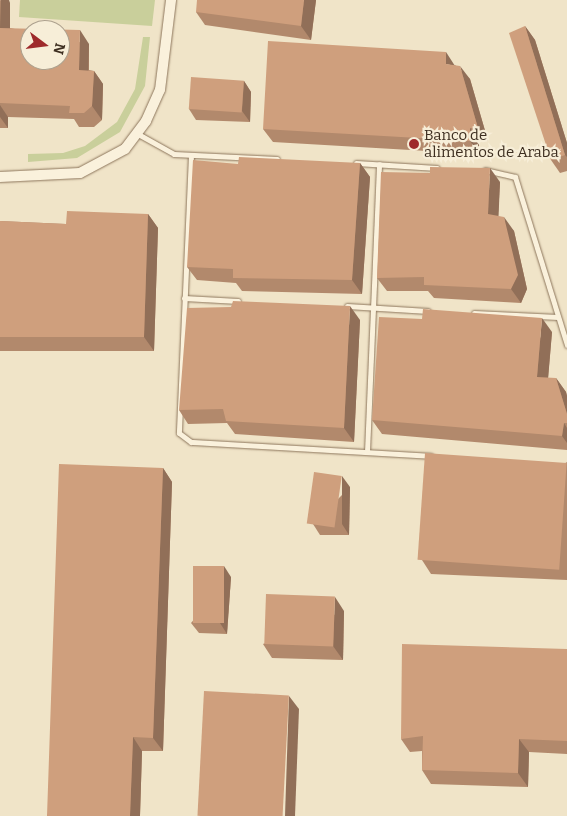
<!DOCTYPE html>
<html>
<head>
<meta charset="utf-8">
<style>
	body { margin:0 }
	#map { position:relative; width:567px; height:816px; overflow:hidden; background:#f0e4c8; font-family:Bitter,serif }
	div>[style] { position:absolute }
	[style*='--x'] { left:calc(var(--x)*1px); top:calc(var(--y)*1px); width:calc(var(--w)*1px); rotate:calc(var(--a)*1deg) }
	.green>* { inset:0; background:#c9cf9b }
	.roads { filter:drop-shadow(0 0 1px #8d765c) drop-shadow(0 0 1px #8d765c) }
	.service>* { height:5px; margin:-2.5px; padding:0 2.5px; transform-origin:2.5px; border-radius:2.5px; background:#faf1dc }
	.minor>* { height:10px; margin:-5px; padding:0 5px; transform-origin:5px; border-radius:5px; background:#faf1dc }
	.wall>* { inset:0; background:#b2896c }
	.shaded-wall>* { inset:0; background:#916f58 }
	.building>* { inset:0; background:#cf9f7d; transform-origin:0 0 }
	.dots>* { width:14px; height:14px; translate:-50% -50%; box-sizing:border-box; border:2px solid #f7eed8; border-radius:50% }
	span { translate:-50% -50%; white-space:nowrap; text-align:center; line-height:1.15; -webkit-text-stroke:4.5px #f7eed8; paint-order:stroke }
	.poi-label { font-size:15px; color:#3d2e20 }
	.left { translate:0 -50%; text-align:left }
	.north { position:absolute; left:20px; top:20px; width:50px; height:50px; box-sizing:border-box; background:#f7eed8; border:1px solid #ada18e; border-radius:50%; rotate:105deg; font-size:14px; font-weight:700; line-height:20px; text-align:center; color:#3d2e20 }
	.north::after { content:''; display:block; margin:auto; width:18px; height:22px; background:#9e2a2b; clip-path:polygon(50% 0,100% 100%,50% 72%,0 100%) }
</style>
</head>
<body>
<div id="map">
	<div class="green">
		<i style="clip-path:polygon(20px 0,155px 0,152px 26px,19px 17px)"></i>
		<i style="clip-path:polygon(143px 37px,150px 37px,145px 86px,120px 132px,77px 158px,28px 162px,28px 154px,63px 153px,85px 146px,117px 122px,135px 89px)"></i>
	</div>
	<div class="roads">
		<div class="service">
			<i style="--x:138;--y:134;--w:41;--a:29.1"></i>
			<i style="--x:174;--y:154;--w:103;--a:2.8"></i>
			<i style="--x:191;--y:155;--w:278;--a:92.5"></i>
			<i style="--x:179;--y:433;--w:15;--a:37"></i>
			<i style="--x:191;--y:442;--w:240;--a:3.3"></i>
			<i style="--x:356;--y:163;--w:81;--a:3.5"></i>
			<i style="--x:485;--y:170;--w:31;--a:13"></i>
			<i style="--x:515;--y:177;--w:176;--a:72.8"></i>
			<i style="--x:184;--y:298;--w:54;--a:3.2"></i>
			<i style="--x:347;--y:306;--w:81;--a:3.5"></i>
			<i style="--x:474;--y:313;--w:84;--a:2.7"></i>
			<i style="--x:367;--y:452;--w:288;--a:-87.6"></i>
		</div>
		<div class="minor">
			<i style="--x:0;--y:177;--w:80;--a:-2.9"></i>
			<i style="--x:80;--y:173;--w:51;--a:-28.1"></i>
			<i style="--x:125;--y:149;--w:35;--a:-53"></i>
			<i style="--x:146;--y:121;--w:34;--a:-66"></i>
			<i style="--x:160;--y:90;--w:91;--a:-83"></i>
		</div>
	</div>
	<div class="wall">
		<i style="clip-path:polygon(0 0,10px 3px,10px 28px,89px 44px,89px 70px,94px 71px,103px 84px,102px 120px,94px 127px,79px 127px,74px 119px,8px 117px,8px 128px,0 128px)"></i>
		<i style="clip-path:polygon(316px 0,311px 40px,205px 25px,196px 12px)"></i>
		<i style="clip-path:polygon(525px 26px,535px 40px,567px 143px,567px 171px,560px 173px,551px 160px)"></i>
		<i style="clip-path:polygon(455px 65px,470px 79px,488px 141px,479px 141px,479px 154px,273px 142px,263px 129px)"></i>
		<i style="clip-path:polygon(244px 81px,251px 92px,250px 122px,196px 120px,189px 109px)"></i>
		<i style="clip-path:polygon(360px 163px,370px 177px,362px 294px,242px 291px,236px 283px,197px 280px,187px 267px,238px 164px)"></i>
		<i style="clip-path:polygon(500px 182px,498px 216px,514px 231px,527px 289px,521px 303px,434px 298px,428px 291px,387px 291px,377px 278px)"></i>
		<i style="clip-path:polygon(148px 214px,158px 228px,154px 351px,0 351px,0 221px,66px 224px)"></i>
		<i style="clip-path:polygon(360px 320px,354px 442px,235px 434px,227px 423px,188px 424px,179px 410px)"></i>
		<i style="clip-path:polygon(552px 332px,548px 378px,556px 378px,566px 392px,567px 396px,567px 450px,382px 434px,372px 420px)"></i>
		<i style="clip-path:polygon(567px 462px,567px 580px,431px 574px,422px 560px)"></i>
		<i style="clip-path:polygon(163px 468px,172px 482px,163px 751px,142px 751px,140px 816px,47px 816px)"></i>
		<i style="clip-path:polygon(350px 487px,349px 535px,320px 535px,313px 524px)"></i>
		<i style="clip-path:polygon(231px 577px,227px 634px,199px 633px,191px 623px)"></i>
		<i style="clip-path:polygon(344px 611px,343px 660px,272px 658px,263px 644px)"></i>
		<i style="clip-path:polygon(567px 649px,567px 754px,529px 752px,528px 787px,431px 784px,422px 770px,422px 751px,410px 752px,401px 739px)"></i>
	</div>
	<div class="shaded-wall">
		<i style="clip-path:polygon(1px 0,9px 0,10px 3px,10px 42px,0 28px)"></i>
		<i style="clip-path:polygon(304px 0,316px 0,311px 40px,301px 26px)"></i>
		<i style="clip-path:polygon(525px 26px,535px 40px,567px 143px,567px 157px,565px 155px)"></i>
		<i style="clip-path:polygon(80px 30px,89px 44px,88px 84px,79px 70px)"></i>
		<i style="clip-path:polygon(446px 52px,455px 66px,446px 64px)"></i>
		<i style="clip-path:polygon(460px 66px,470px 79px,488px 141px,478px 128px)"></i>
		<i style="clip-path:polygon(94px 71px,103px 84px,102px 120px,92px 106px)"></i>
		<i style="clip-path:polygon(244px 81px,251px 92px,250px 122px,242px 111px)"></i>
		<i style="clip-path:polygon(0 105px,8px 117px,8px 128px,0 117px)"></i>
		<i style="clip-path:polygon(470px 128px,479px 141px,479px 154px,470px 141px)"></i>
		<i style="clip-path:polygon(360px 163px,370px 177px,362px 294px,352px 280px)"></i>
		<i style="clip-path:polygon(490px 168px,500px 182px,498px 228px,488px 214px)"></i>
		<i style="clip-path:polygon(148px 214px,158px 228px,154px 351px,144px 337px)"></i>
		<i style="clip-path:polygon(504px 217px,514px 231px,527px 289px,521px 303px,511px 289px)"></i>
		<i style="clip-path:polygon(350px 306px,360px 320px,354px 442px,344px 428px)"></i>
		<i style="clip-path:polygon(542px 318px,552px 332px,547px 391px,537px 377px)"></i>
		<i style="clip-path:polygon(556px 378px,566px 392px,567px 396px,567px 414px)"></i>
		<i style="clip-path:polygon(564px 423px,567px 428px,567px 443px,562px 436px)"></i>
		<i style="clip-path:polygon(163px 468px,172px 482px,163px 751px,153px 738px)"></i>
		<i style="clip-path:polygon(342px 476px,350px 487px,349px 535px,342px 524px)"></i>
		<i style="clip-path:polygon(224px 566px,231px 577px,227px 634px,220px 623px)"></i>
		<i style="clip-path:polygon(335px 597px,344px 611px,343px 660px,333px 646px)"></i>
		<i style="clip-path:polygon(289px 696px,299px 709px,295px 816px,285px 816px)"></i>
		<i style="clip-path:polygon(133px 737px,142px 751px,140px 816px,130px 816px)"></i>
		<i style="clip-path:polygon(519px 739px,529px 752px,528px 787px,518px 773px)"></i>
	</div>
	<div class="building">
		<i style="clip-path:polygon(evenodd,0 0,0 28px,80px 30px,79px 70px,94px 71px,92px 106px,84px 113px,69px 113px,70px 106px,0 103px,0 0,30px 30px,60px 30px,60px 60px,30px 60px,30px 30px)"></i>
		<i style="clip-path:polygon(197px 0,304px 0,301px 26px,196px 12px)"></i>
		<i style="clip-path:polygon(525px 26px,565px 155px,551px 160px,509px 33px)"></i>
		<i style="clip-path:polygon(268px 41px,446px 52px,446px 64px,460px 66px,478px 128px,470px 128px,470px 141px,263px 129px)"></i>
		<i style="left:191px;top:77px;width:53px;height:32px;rotate:4deg"></i>
		<i style="clip-path:polygon(239px 157px,360px 163px,352px 280px,233px 278px,233px 269px,187px 267px,193px 160px,238px 164px)"></i>
		<i style="clip-path:polygon(430px 167px,490px 168px,488px 214px,504px 217px,518px 275px,511px 289px,424px 285px,424px 277px,377px 278px,381px 172px,430px 173px)"></i>
		<i style="clip-path:polygon(67px 211px,148px 214px,144px 337px,0 337px,0 221px,66px 224px)"></i>
		<i style="clip-path:polygon(233px 301px,350px 306px,344px 428px,226px 421px,223px 409px,179px 410px,187px 308px,231px 307px)"></i>
		<i style="clip-path:polygon(423px 309px,542px 318px,537px 377px,556px 378px,567px 414px,567px 423px,564px 423px,562px 436px,372px 420px,379px 317px,422px 319px)"></i>
		<i style="left:425px;top:453px;width:142px;height:107px;rotate:4deg"></i>
		<i style="clip-path:polygon(59px 464px,163px 468px,153px 738px,133px 737px,130px 816px,47px 816px)"></i>
		<i style="left:314px;top:472px;width:28px;height:52px;rotate:8deg"></i>
		<i style="left:193px;top:566px;width:31px;height:57px"></i>
		<i style="left:266px;top:594px;width:69px;height:50px;rotate:2deg"></i>
		<i style="clip-path:polygon(402px 644px,567px 649px,567px 741px,519px 739px,518px 773px,422px 770px,423px 736px,401px 739px)"></i>
		<i style="left:204px;top:691px;width:85px;height:125px;rotate:3deg"></i>
	</div>
	<div class="dots">
		<i style="left:414px;top:144px;background:#9e2a2b"></i>
	</div>
	<div class="poi-label">
		<span class="left" style="left:424px;top:144px">Banco de<br>alimentos de Araba</span>
	</div>
	<div class="north">N</div>
</div>
</body>
</html>
